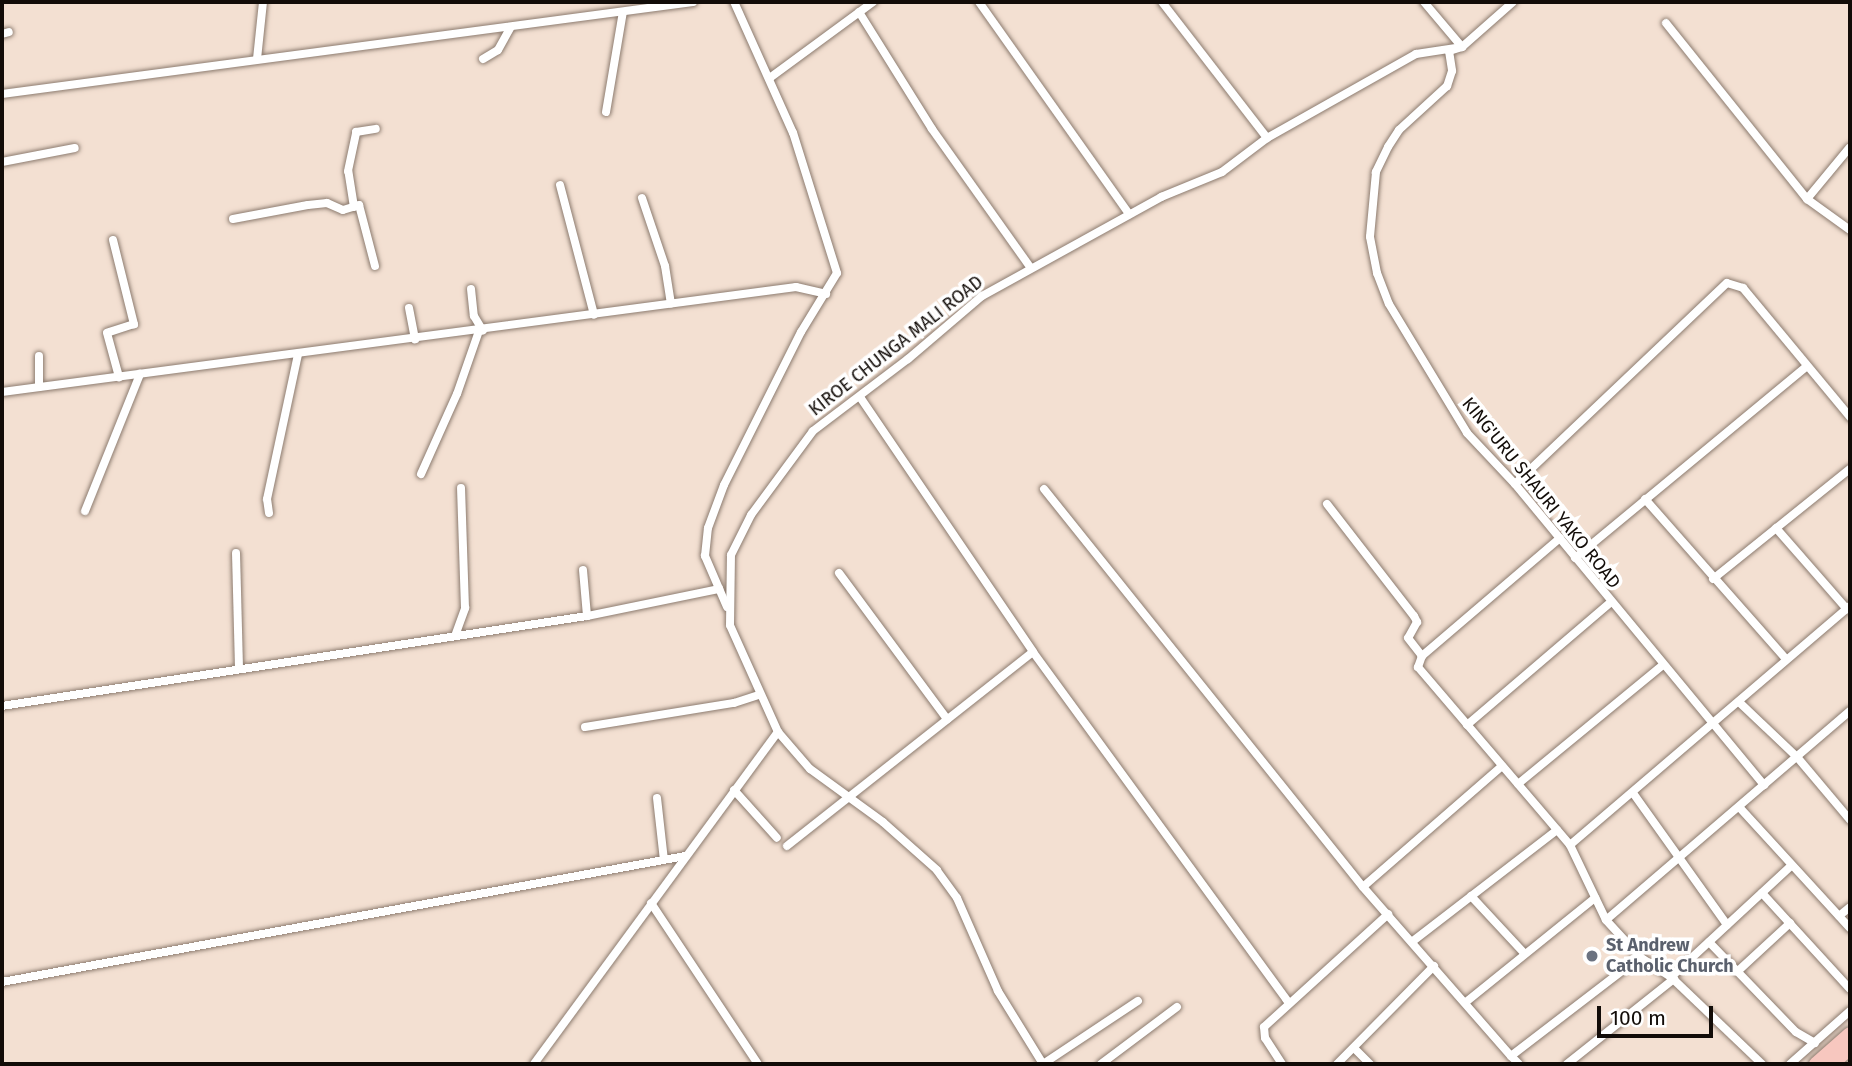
<!DOCTYPE html>
<html>
<head>
<meta charset="utf-8">
<style>
	body { margin:0 }
	#map { position:relative; width:1852px; height:1066px; overflow:hidden; background:#f3e0d2; font-family:"Fira Sans",sans-serif }
	div>[style] { position:absolute }
	[style*='--x'] { left:calc(var(--x)*1px); top:calc(var(--y)*1px); width:calc(var(--w)*1px); rotate:calc(var(--a)*1deg) }
	.roads { filter:drop-shadow(0 0 2px #8c7b6f) drop-shadow(0 0 2px #8c7b6f) }
	.street>* { height:8px; margin:-4px; padding:0 4px; transform-origin:4px; border-radius:4px; background:#fff }
	.highway>* { height:14px; margin:-7px; padding:0 7px; transform-origin:7px; border-radius:7px; background:#f7c7bf }
	.dots>* { width:19px; height:19px; translate:-50% -50%; box-sizing:border-box; border:4px solid #fff; border-radius:50% }
	span { translate:-50% -50%; white-space:nowrap; text-align:center; line-height:1.15; -webkit-text-stroke:7px #fff; paint-order:stroke }
	.street-label { font-size:18px; color:#120c08 }
	.worship-label { font-size:18px; color:#5b616d; font-weight:700 }
	.left { translate:0 -50%; text-align:left }
	.frame { position:absolute; inset:0; border:4px solid #120c08; pointer-events:none }
	.scale { position:absolute; left:1597px; top:1006px; width:116px; height:32px; box-sizing:border-box; border:4px solid #120c08; border-top:0; padding-left:9px; font-size:21px; line-height:24px; white-space:nowrap; color:#120c08; -webkit-text-stroke:5px #fff; paint-order:stroke }
</style>
</head>
<body>
<div id="map">
	<div class="roads">
		<div class="street">
			<i style="--x:979;--y:2;--w:260;--a:54.7"></i>
			<i style="--x:1162;--y:2;--w:172;--a:52.3"></i>
			<i style="--x:1424;--y:2;--w:59;--a:49.8"></i>
			<i style="--x:1513;--y:2;--w:68;--a:138.6"></i>
			<i style="--x:1462;--y:47;--w:14;--a:163"></i>
			<i style="--x:1449;--y:51;--w:20;--a:81"></i>
			<i style="--x:1452;--y:71;--w:16;--a:108"></i>
			<i style="--x:1447;--y:86;--w:65;--a:137.5"></i>
			<i style="--x:1399;--y:130;--w:20;--a:123"></i>
			<i style="--x:1388;--y:147;--w:28;--a:116"></i>
			<i style="--x:1376;--y:172;--w:65;--a:95.3"></i>
			<i style="--x:1370;--y:237;--w:37;--a:79"></i>
			<i style="--x:1377;--y:273;--w:33;--a:69"></i>
			<i style="--x:1389;--y:304;--w:151;--a:58.8"></i>
			<i style="--x:1467;--y:433;--w:70;--a:46.7"></i>
			<i style="--x:1515;--y:484;--w:391;--a:50.4"></i>
			<i style="--x:859;--y:12;--w:138;--a:58"></i>
			<i style="--x:932;--y:129;--w:169;--a:54.6"></i>
			<i style="--x:1666;--y:23;--w:226;--a:51.3"></i>
			<i style="--x:1807;--y:199;--w:53;--a:35.8"></i>
			<i style="--x:2;--y:34;--w:7;--a:-16"></i>
			<i style="--x:257;--y:59;--w:57;--a:-84"></i>
			<i style="--x:483;--y:59;--w:17;--a:-31"></i>
			<i style="--x:498;--y:50;--w:26;--a:-61"></i>
			<i style="--x:771;--y:77;--w:127;--a:-36.3"></i>
			<i style="--x:2;--y:94;--w:697;--a:-7.58"></i>
			<i style="--x:606;--y:112;--w:101;--a:-80.4"></i>
			<i style="--x:2;--y:162;--w:74;--a:-10.9"></i>
			<i style="--x:560;--y:185;--w:134;--a:75.3"></i>
			<i style="--x:642;--y:198;--w:72;--a:71.3"></i>
			<i style="--x:665;--y:266;--w:38;--a:81"></i>
			<i style="--x:1807;--y:199;--w:67;--a:-50.4"></i>
			<i style="--x:354;--y:207;--w:36;--a:-99"></i>
			<i style="--x:348;--y:171;--w:40;--a:-78"></i>
			<i style="--x:356;--y:132;--w:20;--a:-9"></i>
			<i style="--x:233;--y:219;--w:76;--a:-10.6"></i>
			<i style="--x:308;--y:205;--w:19;--a:-6"></i>
			<i style="--x:327;--y:203;--w:17;--a:24"></i>
			<i style="--x:343;--y:210;--w:17;--a:-17"></i>
			<i style="--x:359;--y:205;--w:63;--a:75.3"></i>
			<i style="--x:113;--y:240;--w:87;--a:76"></i>
			<i style="--x:134;--y:324;--w:28;--a:162"></i>
			<i style="--x:107;--y:333;--w:46;--a:74.7"></i>
			<i style="--x:471;--y:289;--w:27;--a:84"></i>
			<i style="--x:474;--y:316;--w:17;--a:59"></i>
			<i style="--x:409;--y:308;--w:32;--a:79"></i>
			<i style="--x:39;--y:387;--w:31;--a:-90"></i>
			<i style="--x:2;--y:392;--w:801;--a:-7.53"></i>
			<i style="--x:796;--y:287;--w:31;--a:13"></i>
			<i style="--x:860;--y:397;--w:308;--a:55.8"></i>
			<i style="--x:1033;--y:652;--w:434;--a:53.9"></i>
			<i style="--x:421;--y:474;--w:88;--a:-65.8"></i>
			<i style="--x:457;--y:394;--w:67;--a:-70.8"></i>
			<i style="--x:1515;--y:484;--w:292;--a:-43.5"></i>
			<i style="--x:1727;--y:283;--w:17;--a:17"></i>
			<i style="--x:1743;--y:288;--w:168;--a:50.3"></i>
			<i style="--x:1044;--y:489;--w:510;--a:51.29"></i>
			<i style="--x:1645;--y:499;--w:212;--a:48.6"></i>
			<i style="--x:1327;--y:504;--w:142;--a:52.2"></i>
			<i style="--x:1414;--y:616;--w:7;--a:63"></i>
			<i style="--x:1417;--y:622;--w:18;--a:119"></i>
			<i style="--x:1408;--y:638;--w:23;--a:52"></i>
			<i style="--x:85;--y:511;--w:148;--a:-68.1"></i>
			<i style="--x:269;--y:513;--w:14;--a:-98"></i>
			<i style="--x:267;--y:499;--w:148;--a:-77.9"></i>
			<i style="--x:1776;--y:528;--w:108;--a:48.8"></i>
			<i style="--x:1560;--y:538;--w:182;--a:139.5"></i>
			<i style="--x:1422;--y:656;--w:12;--a:110"></i>
			<i style="--x:1418;--y:667;--w:234;--a:49.5"></i>
			<i style="--x:1570;--y:845;--w:83;--a:64.4"></i>
			<i style="--x:1606;--y:920;--w:50;--a:47.4"></i>
			<i style="--x:1640;--y:957;--w:37;--a:33"></i>
			<i style="--x:1671;--y:977;--w:126;--a:43.7"></i>
			<i style="--x:236;--y:553;--w:116;--a:88.5"></i>
			<i style="--x:1575;--y:558;--w:301;--a:-39.6"></i>
			<i style="--x:583;--y:570;--w:46;--a:85"></i>
			<i style="--x:839;--y:573;--w:182;--a:53.5"></i>
			<i style="--x:1713;--y:579;--w:176;--a:-38.8"></i>
			<i style="--x:727;--y:607;--w:56;--a:-113.3"></i>
			<i style="--x:705;--y:556;--w:28;--a:-84"></i>
			<i style="--x:708;--y:528;--w:46;--a:-69.6"></i>
			<i style="--x:724;--y:485;--w:171;--a:-63.3"></i>
			<i style="--x:801;--y:332;--w:69;--a:-58.6"></i>
			<i style="--x:837;--y:273;--w:147;--a:-107.4"></i>
			<i style="--x:793;--y:133;--w:144;--a:-114.2"></i>
			<i style="--x:455;--y:636;--w:30;--a:-70"></i>
			<i style="--x:465;--y:608;--w:120;--a:-91.9"></i>
			<i style="--x:1739;--y:702;--w:80;--a:43.5"></i>
			<i style="--x:1797;--y:757;--w:82;--a:49.9"></i>
			<i style="--x:2;--y:706;--w:592;--a:-8.75"></i>
			<i style="--x:587;--y:616;--w:135;--a:-11.6"></i>
			<i style="--x:1467;--y:725;--w:188;--a:-40.5"></i>
			<i style="--x:585;--y:727;--w:151;--a:-9.2"></i>
			<i style="--x:734;--y:703;--w:25;--a:-18"></i>
			<i style="--x:1502;--y:766;--w:184;--a:139"></i>
			<i style="--x:1363;--y:887;--w:225;--a:48.8"></i>
			<i style="--x:1511;--y:1056;--w:163;--a:-37.5"></i>
			<i style="--x:1518;--y:784;--w:188;--a:-39.4"></i>
			<i style="--x:734;--y:790;--w:64;--a:48.1"></i>
			<i style="--x:1633;--y:793;--w:162;--a:54.5"></i>
			<i style="--x:657;--y:798;--w:62;--a:83.6"></i>
			<i style="--x:1740;--y:808;--w:163;--a:47.5"></i>
			<i style="--x:1570;--y:845;--w:368;--a:-40.5"></i>
			<i style="--x:787;--y:846;--w:313;--a:-38.3"></i>
			<i style="--x:1762;--y:893;--w:130;--a:47.5"></i>
			<i style="--x:1471;--y:896;--w:78;--a:47.1"></i>
			<i style="--x:651;--y:903;--w:193;--a:56.4"></i>
			<i style="--x:1839;--y:916;--w:14;--a:-39"></i>
			<i style="--x:1606;--y:920;--w:321;--a:-40.6"></i>
			<i style="--x:1413;--y:941;--w:182;--a:-37.6"></i>
			<i style="--x:1709;--y:942;--w:125;--a:46"></i>
			<i style="--x:1796;--y:1032;--w:22;--a:30"></i>
			<i style="--x:1738;--y:971;--w:71;--a:-42.7"></i>
			<i style="--x:1671;--y:977;--w:163;--a:-42.8"></i>
			<i style="--x:2;--y:982;--w:695;--a:-10.45"></i>
			<i style="--x:1466;--y:1002;--w:166;--a:-38.9"></i>
			<i style="--x:1354;--y:1048;--w:23;--a:45"></i>
			<i style="--x:1511;--y:1056;--w:11;--a:45"></i>
			<i style="--x:534;--y:1064;--w:412;--a:-53.7"></i>
			<i style="--x:1043;--y:1064;--w:86;--a:-121.7"></i>
			<i style="--x:998;--y:991;--w:102;--a:-113.8"></i>
			<i style="--x:957;--y:898;--w:34;--a:-126"></i>
			<i style="--x:937;--y:870;--w:72;--a:-138.4"></i>
			<i style="--x:883;--y:822;--w:90;--a:-144"></i>
			<i style="--x:810;--y:769;--w:49;--a:-130.9"></i>
			<i style="--x:778;--y:732;--w:117;--a:-114.2"></i>
			<i style="--x:730;--y:625;--w:70;--a:-89.2"></i>
			<i style="--x:731;--y:555;--w:45;--a:-63.4"></i>
			<i style="--x:751;--y:515;--w:104;--a:-53.6"></i>
			<i style="--x:813;--y:431;--w:119;--a:-37.2"></i>
			<i style="--x:908;--y:359;--w:97;--a:-40.4"></i>
			<i style="--x:982;--y:296;--w:205;--a:-28.9"></i>
			<i style="--x:1161;--y:197;--w:66;--a:-22.3"></i>
			<i style="--x:1222;--y:172;--w:56;--a:-37.1"></i>
			<i style="--x:1267;--y:138;--w:171;--a:-29.4"></i>
			<i style="--x:1416;--y:54;--w:47;--a:-8.7"></i>
			<i style="--x:1043;--y:1064;--w:114;--a:-33.6"></i>
			<i style="--x:1101;--y:1064;--w:95;--a:-36.9"></i>
			<i style="--x:1282;--y:1064;--w:31;--a:-123"></i>
			<i style="--x:1265;--y:1038;--w:11;--a:-95"></i>
			<i style="--x:1264;--y:1027;--w:168;--a:-42.3"></i>
			<i style="--x:1337;--y:1064;--w:138;--a:-45.3"></i>
			<i style="--x:1567;--y:1064;--w:137;--a:-38.5"></i>
			<i style="--x:1790;--y:1064;--w:80;--a:-41.5"></i>
		</div>
		<div class="highway">
			<i style="--x:1816;--y:1064;--w:45;--a:-41.4"></i>
			<i style="--x:1832;--y:1064;--w:24;--a:-42"></i>
		</div>
	</div>
	<div class="dots">
		<i style="left:1592px;top:956px;background:#6b7280"></i>
	</div>
	<div class="street-label">
		<span style="left:896px;top:346px;rotate:-38deg">KIROE CHUNGA MALI ROAD</span>
		<span style="left:1541px;top:493px;rotate:51deg">KING'URU SHAURI YAKO ROAD</span>
	</div>
	<div class="worship-label">
		<span class="left" style="left:1606px;top:956px">St Andrew<br>Catholic Church</span>
	</div>
	<div class="frame"></div>
	<div class="scale">100 m</div>
</div>
</body>
</html>
